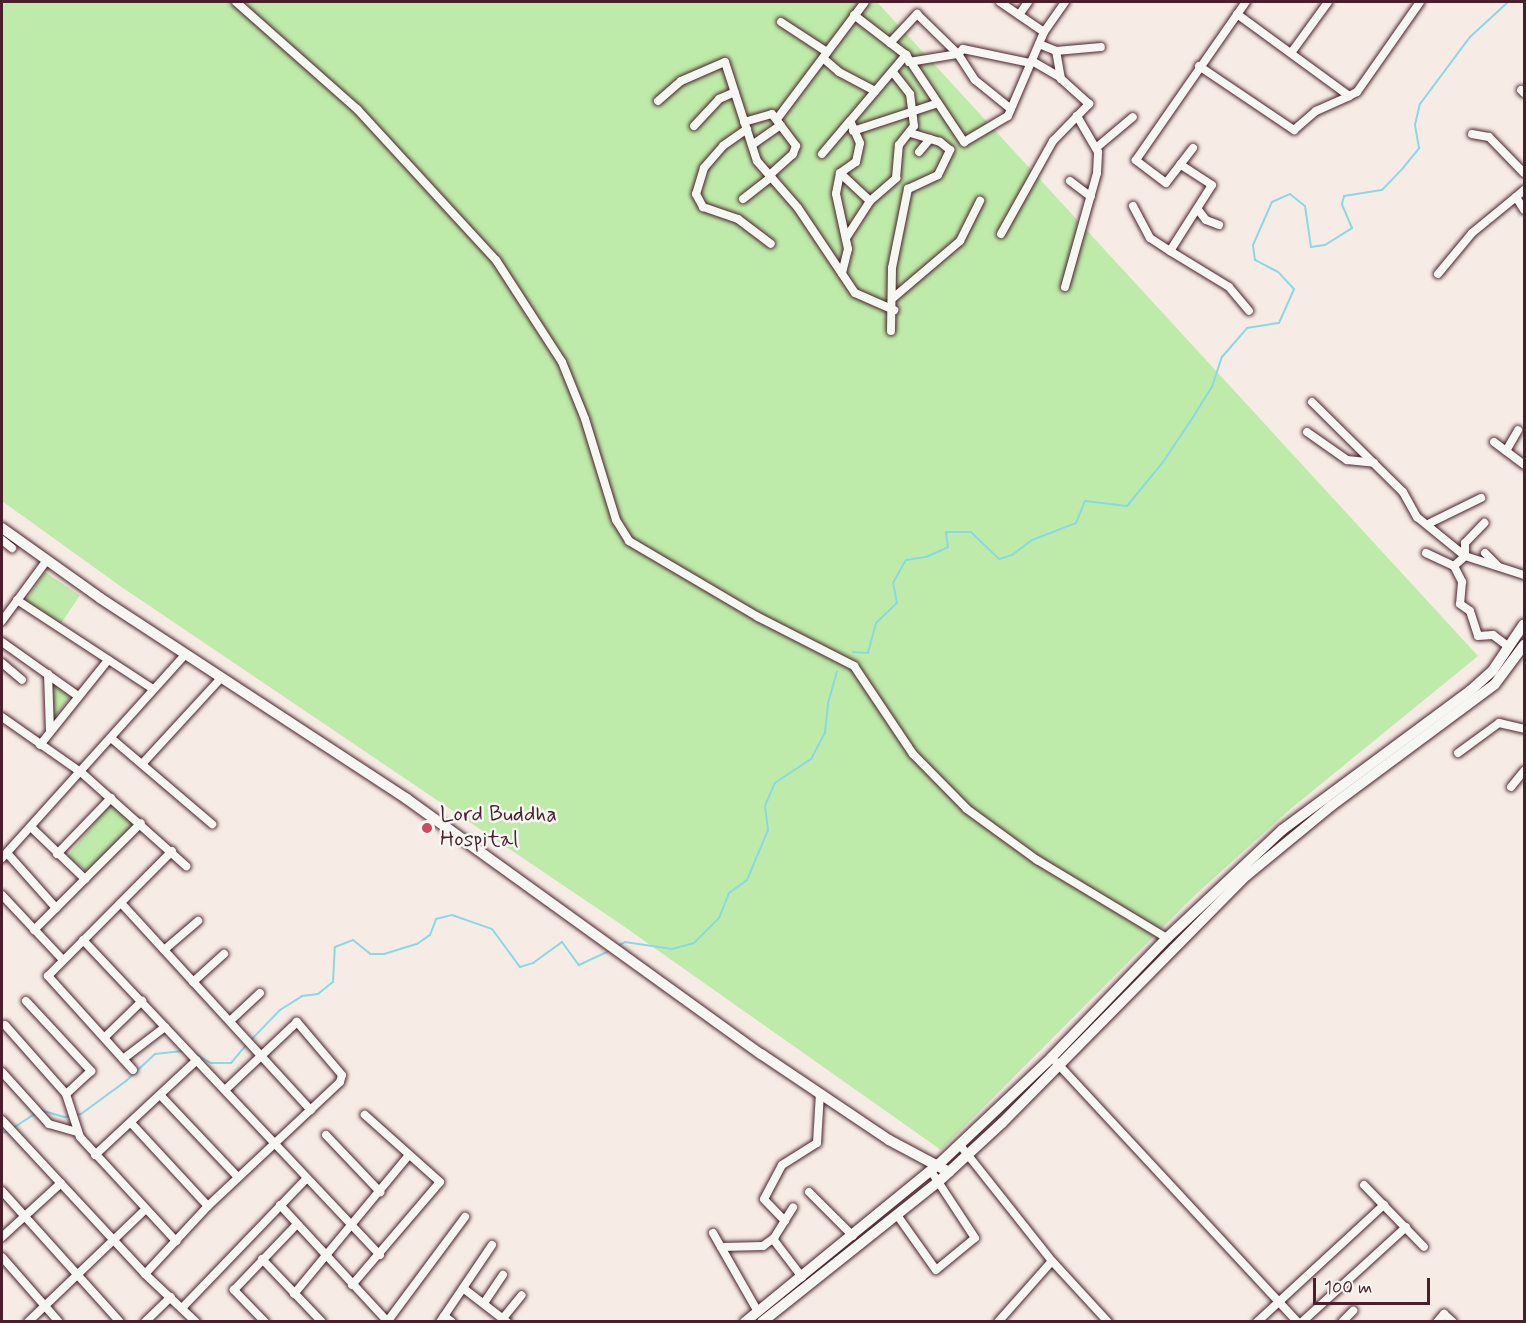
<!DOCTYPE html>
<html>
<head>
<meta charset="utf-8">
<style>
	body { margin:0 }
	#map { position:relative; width:1526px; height:1323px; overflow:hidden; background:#f7ece5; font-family:Mynerve,sans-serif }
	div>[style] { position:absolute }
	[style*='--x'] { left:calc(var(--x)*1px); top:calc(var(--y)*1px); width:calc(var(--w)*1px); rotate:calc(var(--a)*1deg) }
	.green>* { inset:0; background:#beeba9; transform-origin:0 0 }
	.stream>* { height:2px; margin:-1px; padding:0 1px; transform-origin:1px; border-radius:1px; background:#89d9e5 }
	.roads { filter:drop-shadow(0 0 2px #4a1f2b) drop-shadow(0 0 2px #4a1f2b) }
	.street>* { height:8px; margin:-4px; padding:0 4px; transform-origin:4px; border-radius:4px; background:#f6f6f2 }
	.secondary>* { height:10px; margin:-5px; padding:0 5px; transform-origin:5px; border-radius:5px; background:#f6f6f2 }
	.dots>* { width:16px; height:16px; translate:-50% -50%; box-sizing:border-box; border:3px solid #f6f6f2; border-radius:50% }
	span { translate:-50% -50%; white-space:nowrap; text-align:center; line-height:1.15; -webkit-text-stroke:5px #f6f6f2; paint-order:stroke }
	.poi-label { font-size:22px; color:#4a1f2b }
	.left { translate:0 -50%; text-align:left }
	.frame { position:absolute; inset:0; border:3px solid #4a1f2b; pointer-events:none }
	.scale { position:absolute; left:1313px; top:1278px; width:117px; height:27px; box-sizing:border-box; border:3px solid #4a1f2b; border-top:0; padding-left:8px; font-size:18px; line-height:21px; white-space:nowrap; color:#4a1f2b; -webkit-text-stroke:4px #f6f6f2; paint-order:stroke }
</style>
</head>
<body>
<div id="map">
	<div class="green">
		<i style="clip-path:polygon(2px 2px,877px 2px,1478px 656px,1288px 811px,1194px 896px,941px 1150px,619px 923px,120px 586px,2px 501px)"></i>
		<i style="left:45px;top:572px;width:42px;height:35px;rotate:34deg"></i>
		<i style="clip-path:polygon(51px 679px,72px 694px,51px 722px)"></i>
		<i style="left:110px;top:804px;width:32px;height:67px;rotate:39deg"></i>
	</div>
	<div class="stream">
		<i style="--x:853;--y:652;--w:15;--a:4"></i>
		<i style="--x:868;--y:653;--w:31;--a:-75"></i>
		<i style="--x:876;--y:623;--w:29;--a:-44"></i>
		<i style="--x:897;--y:603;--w:20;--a:-101"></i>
		<i style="--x:893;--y:583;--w:26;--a:-61"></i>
		<i style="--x:906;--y:560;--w:20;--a:-9"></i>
		<i style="--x:926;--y:557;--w:24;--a:-24"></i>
		<i style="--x:948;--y:547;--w:15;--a:-98"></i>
		<i style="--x:946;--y:532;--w:25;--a:0"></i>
		<i style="--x:971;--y:532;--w:39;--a:44"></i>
		<i style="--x:999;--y:559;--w:14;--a:-17"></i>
		<i style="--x:1012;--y:555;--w:25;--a:-37"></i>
		<i style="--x:1032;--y:540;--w:47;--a:-21.1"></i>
		<i style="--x:1076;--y:523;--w:24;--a:-68"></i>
		<i style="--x:1085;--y:501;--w:42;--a:6.8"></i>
		<i style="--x:1127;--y:506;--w:57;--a:-50.7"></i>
		<i style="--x:1163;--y:462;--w:54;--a:-56.3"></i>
		<i style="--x:1193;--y:417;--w:36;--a:-58"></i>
		<i style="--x:1212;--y:387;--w:32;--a:-72"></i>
		<i style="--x:1222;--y:357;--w:38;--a:-49"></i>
		<i style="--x:1247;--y:328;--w:32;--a:-9"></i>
		<i style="--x:1279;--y:323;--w:37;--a:-66"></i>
		<i style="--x:1294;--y:289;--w:23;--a:-133"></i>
		<i style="--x:1278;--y:272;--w:26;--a:-152"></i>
		<i style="--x:1255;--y:260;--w:15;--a:-98"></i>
		<i style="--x:1253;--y:245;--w:47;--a:-66.2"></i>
		<i style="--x:1272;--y:202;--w:20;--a:-24"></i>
		<i style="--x:1290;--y:194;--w:19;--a:39"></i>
		<i style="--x:1305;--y:206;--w:41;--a:81.7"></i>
		<i style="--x:1311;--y:247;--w:14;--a:-8"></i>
		<i style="--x:1325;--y:245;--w:32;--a:-32"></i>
		<i style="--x:1352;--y:228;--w:26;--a:-113"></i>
		<i style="--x:1342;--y:204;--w:8;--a:-76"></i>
		<i style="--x:1344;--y:196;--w:38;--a:-9"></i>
		<i style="--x:1382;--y:190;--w:30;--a:-46"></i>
		<i style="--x:1403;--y:168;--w:26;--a:-51"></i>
		<i style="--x:1419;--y:148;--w:23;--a:-100"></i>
		<i style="--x:1415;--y:125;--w:22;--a:-77"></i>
		<i style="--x:1420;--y:104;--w:84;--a:-53.3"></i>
		<i style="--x:1470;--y:37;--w:52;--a:-42.6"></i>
		<i style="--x:618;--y:946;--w:8;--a:-30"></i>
		<i style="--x:625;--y:942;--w:48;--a:8.5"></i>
		<i style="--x:672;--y:949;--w:23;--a:-15"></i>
		<i style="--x:694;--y:943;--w:35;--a:-45"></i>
		<i style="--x:719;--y:918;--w:27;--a:-68"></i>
		<i style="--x:729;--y:893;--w:22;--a:-36"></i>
		<i style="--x:747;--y:880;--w:54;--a:-67.2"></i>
		<i style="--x:768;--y:830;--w:24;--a:-97"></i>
		<i style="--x:765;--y:806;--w:25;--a:-67"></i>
		<i style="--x:775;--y:783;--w:43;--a:-33.7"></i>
		<i style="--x:811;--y:759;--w:30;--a:-62"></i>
		<i style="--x:825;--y:733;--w:30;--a:-84"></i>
		<i style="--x:828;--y:703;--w:33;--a:-74"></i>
		<i style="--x:251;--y:1040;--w:42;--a:-46"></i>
		<i style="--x:280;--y:1010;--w:26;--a:-32"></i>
		<i style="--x:302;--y:996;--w:16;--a:-7"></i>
		<i style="--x:318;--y:994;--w:19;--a:-39"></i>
		<i style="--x:333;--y:982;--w:35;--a:-87"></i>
		<i style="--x:335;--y:947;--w:19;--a:-21"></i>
		<i style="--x:353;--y:940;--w:22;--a:39"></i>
		<i style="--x:370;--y:954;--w:14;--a:0"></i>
		<i style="--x:384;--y:954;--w:34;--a:-17"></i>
		<i style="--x:417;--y:944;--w:16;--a:-35"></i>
		<i style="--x:430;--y:935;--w:17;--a:-69"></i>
		<i style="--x:436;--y:919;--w:16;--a:-14"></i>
		<i style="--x:452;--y:915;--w:42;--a:19.3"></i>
		<i style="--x:492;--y:929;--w:47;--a:53.6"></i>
		<i style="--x:520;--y:967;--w:14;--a:-17"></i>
		<i style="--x:533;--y:963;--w:36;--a:-36"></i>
		<i style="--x:562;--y:942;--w:29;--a:54"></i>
		<i style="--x:579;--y:965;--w:35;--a:-25"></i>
		<i style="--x:190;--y:1051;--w:24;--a:30"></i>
		<i style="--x:211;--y:1063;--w:20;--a:0"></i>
		<i style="--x:231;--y:1063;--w:25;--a:-50"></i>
		<i style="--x:40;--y:1110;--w:26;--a:16"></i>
		<i style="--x:65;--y:1117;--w:16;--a:-11"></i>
		<i style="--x:81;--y:1114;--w:56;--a:-36.3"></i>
		<i style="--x:126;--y:1081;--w:40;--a:-43"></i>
		<i style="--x:155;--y:1054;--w:30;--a:-6"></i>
		<i style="--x:13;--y:1128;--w:27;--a:-33"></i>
		<i style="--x:2;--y:1133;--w:6;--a:-18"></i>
	</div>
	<div class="roads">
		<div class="street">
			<i style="--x:236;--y:2;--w:162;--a:41.5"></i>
			<i style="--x:357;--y:109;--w:205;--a:47.4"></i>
			<i style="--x:496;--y:260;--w:121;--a:57.1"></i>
			<i style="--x:562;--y:362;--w:61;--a:68"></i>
			<i style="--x:585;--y:419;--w:106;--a:72.9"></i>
			<i style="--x:616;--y:520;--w:25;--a:58"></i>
			<i style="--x:629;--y:541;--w:150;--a:30.5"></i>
			<i style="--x:758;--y:617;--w:108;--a:27"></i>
			<i style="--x:854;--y:666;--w:106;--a:56.2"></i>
			<i style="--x:913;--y:754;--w:77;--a:45.5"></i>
			<i style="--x:967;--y:809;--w:87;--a:36.1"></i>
			<i style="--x:1037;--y:860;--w:152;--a:31"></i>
			<i style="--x:1000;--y:2;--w:53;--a:34.3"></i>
			<i style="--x:1237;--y:14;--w:139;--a:36.2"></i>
			<i style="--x:1349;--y:96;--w:9;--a:-27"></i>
			<i style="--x:1357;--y:92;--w:110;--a:-55"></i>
			<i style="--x:854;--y:15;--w:66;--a:37.6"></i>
			<i style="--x:906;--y:55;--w:105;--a:56.3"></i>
			<i style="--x:964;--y:142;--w:51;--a:-30.6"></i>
			<i style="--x:1008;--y:116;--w:91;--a:-66.8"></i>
			<i style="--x:1044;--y:32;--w:37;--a:-55"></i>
			<i style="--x:1019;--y:15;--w:16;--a:-55"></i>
			<i style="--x:781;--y:22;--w:55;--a:33.1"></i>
			<i style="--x:890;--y:43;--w:40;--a:-47"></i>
			<i style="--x:917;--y:14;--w:57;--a:44.3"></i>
			<i style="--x:958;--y:54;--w:31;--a:57"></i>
			<i style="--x:975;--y:80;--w:46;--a:38.9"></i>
			<i style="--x:1039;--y:44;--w:18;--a:22"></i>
			<i style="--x:1056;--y:51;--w:45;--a:-5.1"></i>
			<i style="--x:1291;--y:53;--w:63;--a:-54"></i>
			<i style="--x:823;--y:58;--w:21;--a:41"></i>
			<i style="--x:839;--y:72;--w:41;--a:27.8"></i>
			<i style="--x:1032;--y:61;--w:32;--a:30"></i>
			<i style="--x:909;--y:62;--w:50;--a:-9.3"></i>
			<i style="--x:958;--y:54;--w:7;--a:-45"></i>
			<i style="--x:963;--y:49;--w:68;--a:11.8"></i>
			<i style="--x:1199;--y:66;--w:115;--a:34"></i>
			<i style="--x:1294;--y:130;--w:29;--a:-41"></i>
			<i style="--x:1316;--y:111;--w:36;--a:-24"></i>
			<i style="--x:1521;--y:90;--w:4;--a:45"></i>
			<i style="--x:658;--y:101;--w:30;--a:-41"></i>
			<i style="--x:681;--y:81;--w:48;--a:-23.4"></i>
			<i style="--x:725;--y:62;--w:104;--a:72.1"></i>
			<i style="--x:757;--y:161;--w:62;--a:48.9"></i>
			<i style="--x:798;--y:208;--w:102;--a:56.2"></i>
			<i style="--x:855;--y:293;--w:43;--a:23.6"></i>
			<i style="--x:777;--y:119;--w:146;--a:-53.1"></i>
			<i style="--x:744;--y:122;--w:29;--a:-16"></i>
			<i style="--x:772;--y:114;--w:40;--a:53"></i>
			<i style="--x:796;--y:146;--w:9;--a:111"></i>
			<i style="--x:793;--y:154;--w:31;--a:138"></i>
			<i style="--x:694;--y:126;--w:37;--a:-47"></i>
			<i style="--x:719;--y:99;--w:17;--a:-24"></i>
			<i style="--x:747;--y:129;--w:29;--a:145"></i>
			<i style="--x:723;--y:146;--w:29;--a:131"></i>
			<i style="--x:704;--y:168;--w:27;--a:107"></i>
			<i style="--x:696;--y:194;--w:15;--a:62"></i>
			<i style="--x:703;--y:207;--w:37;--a:19"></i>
			<i style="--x:738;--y:219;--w:41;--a:37.1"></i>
			<i style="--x:853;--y:131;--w:89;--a:-18.2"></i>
			<i style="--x:1472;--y:134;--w:17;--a:10"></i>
			<i style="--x:1489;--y:137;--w:50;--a:45.8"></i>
			<i style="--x:752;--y:145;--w:35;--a:-35"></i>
			<i style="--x:1096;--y:148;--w:48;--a:-40"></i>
			<i style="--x:1193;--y:148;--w:44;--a:127.6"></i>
			<i style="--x:1166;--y:183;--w:38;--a:-143"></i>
			<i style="--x:1136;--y:160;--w:193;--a:-55.2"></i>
			<i style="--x:919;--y:152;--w:17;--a:-50"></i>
			<i style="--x:822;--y:154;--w:43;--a:-49.7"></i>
			<i style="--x:840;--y:173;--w:21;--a:101"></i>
			<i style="--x:836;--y:194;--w:56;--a:77.7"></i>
			<i style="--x:848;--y:249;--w:25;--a:104"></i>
			<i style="--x:1070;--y:181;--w:26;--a:37"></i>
			<i style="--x:1524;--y:190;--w:11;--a:139"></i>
			<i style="--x:1516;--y:197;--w:15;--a:58"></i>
			<i style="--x:743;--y:199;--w:36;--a:-38"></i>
			<i style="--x:870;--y:201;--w:41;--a:-137"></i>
			<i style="--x:840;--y:173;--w:19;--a:-35"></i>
			<i style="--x:856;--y:162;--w:19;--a:-78"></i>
			<i style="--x:860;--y:143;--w:24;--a:-114"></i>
			<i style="--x:850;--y:121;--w:87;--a:-49.7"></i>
			<i style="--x:1133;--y:206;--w:36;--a:62"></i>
			<i style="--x:1150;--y:238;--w:24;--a:33"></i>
			<i style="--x:1170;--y:251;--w:78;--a:-57.5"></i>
			<i style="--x:1212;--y:185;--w:38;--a:-147"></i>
			<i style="--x:1199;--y:211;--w:11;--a:52"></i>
			<i style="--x:1206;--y:220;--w:14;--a:21"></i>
			<i style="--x:1001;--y:234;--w:107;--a:-60.8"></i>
			<i style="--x:1053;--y:141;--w:52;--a:-45.8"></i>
			<i style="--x:1089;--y:104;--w:38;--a:-138"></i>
			<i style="--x:1061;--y:79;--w:28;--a:-100"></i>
			<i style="--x:846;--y:238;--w:44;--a:-57"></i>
			<i style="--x:870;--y:201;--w:35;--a:-41"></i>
			<i style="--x:896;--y:178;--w:33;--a:-85"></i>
			<i style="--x:899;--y:145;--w:24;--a:-52"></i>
			<i style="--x:914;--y:126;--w:32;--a:-97"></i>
			<i style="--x:910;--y:94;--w:28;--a:-128"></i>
			<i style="--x:1170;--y:251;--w:69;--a:31.4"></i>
			<i style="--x:1229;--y:287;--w:31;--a:50"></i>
			<i style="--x:1438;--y:274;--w:53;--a:-50.3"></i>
			<i style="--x:1472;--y:233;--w:57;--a:-39.3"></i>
			<i style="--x:1065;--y:287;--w:118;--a:-74.3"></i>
			<i style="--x:1097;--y:173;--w:21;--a:-87"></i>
			<i style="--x:1098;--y:152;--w:42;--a:-120.3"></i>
			<i style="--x:893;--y:298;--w:88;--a:-40.4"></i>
			<i style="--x:960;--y:241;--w:45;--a:-63.4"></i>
			<i style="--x:891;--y:331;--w:63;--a:-89.1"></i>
			<i style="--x:892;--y:268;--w:81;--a:-78.6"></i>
			<i style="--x:908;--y:189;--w:33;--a:-25"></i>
			<i style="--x:938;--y:175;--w:28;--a:-64"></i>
			<i style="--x:950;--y:150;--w:13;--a:-141"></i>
			<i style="--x:940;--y:142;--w:30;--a:-163"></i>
			<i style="--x:1312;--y:402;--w:128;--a:44.7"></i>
			<i style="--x:1403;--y:492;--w:29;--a:61"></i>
			<i style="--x:1417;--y:517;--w:62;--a:39.1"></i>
			<i style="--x:1465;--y:556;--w:62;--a:17.9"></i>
			<i style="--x:1307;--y:432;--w:49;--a:35"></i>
			<i style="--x:1347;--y:460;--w:27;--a:6"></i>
			<i style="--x:1494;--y:442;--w:38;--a:37"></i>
			<i style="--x:1506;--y:451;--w:24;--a:-60"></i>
			<i style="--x:1430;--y:523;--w:57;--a:-26.1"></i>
			<i style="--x:2;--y:540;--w:13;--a:39"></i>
			<i style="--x:1426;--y:553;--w:31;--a:25"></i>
			<i style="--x:1454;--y:566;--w:18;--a:63"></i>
			<i style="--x:1462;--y:582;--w:22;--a:95"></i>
			<i style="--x:1460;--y:604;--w:12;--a:35"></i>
			<i style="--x:1470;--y:611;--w:26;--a:72"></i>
			<i style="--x:1478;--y:636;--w:15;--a:-4"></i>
			<i style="--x:1493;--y:635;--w:20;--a:37"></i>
			<i style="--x:1485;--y:553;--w:18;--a:45"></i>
			<i style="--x:1454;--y:566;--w:15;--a:-42"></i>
			<i style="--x:1465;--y:556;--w:13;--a:-90"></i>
			<i style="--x:1465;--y:543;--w:28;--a:-46"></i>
			<i style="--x:17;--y:600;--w:163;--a:33.2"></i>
			<i style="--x:2;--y:621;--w:76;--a:-53.6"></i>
			<i style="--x:2;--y:642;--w:93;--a:35.4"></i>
			<i style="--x:2;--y:663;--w:26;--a:40"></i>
			<i style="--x:48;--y:674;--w:57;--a:88"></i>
			<i style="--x:2;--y:717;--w:98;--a:35"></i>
			<i style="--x:82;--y:773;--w:140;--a:41.8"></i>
			<i style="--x:111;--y:738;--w:133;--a:40.4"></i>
			<i style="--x:40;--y:745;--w:109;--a:-51.3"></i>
			<i style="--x:1458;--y:753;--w:51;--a:-36.2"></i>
			<i style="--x:1499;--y:723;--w:26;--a:13"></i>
			<i style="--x:142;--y:764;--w:117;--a:-47.4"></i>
			<i style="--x:1511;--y:787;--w:21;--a:-51"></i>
			<i style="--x:32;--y:828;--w:74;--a:43.9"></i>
			<i style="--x:7;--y:853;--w:74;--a:48.3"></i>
			<i style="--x:57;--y:854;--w:78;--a:-46"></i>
			<i style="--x:2;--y:858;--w:273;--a:-48"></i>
			<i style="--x:2;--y:895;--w:89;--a:46.8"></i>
			<i style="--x:121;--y:903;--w:281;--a:47.5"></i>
			<i style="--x:34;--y:930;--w:151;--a:-45"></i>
			<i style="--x:83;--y:940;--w:433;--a:46.7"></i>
			<i style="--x:164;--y:950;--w:45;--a:-40.5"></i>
			<i style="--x:193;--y:982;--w:42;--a:-42.1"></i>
			<i style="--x:26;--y:1001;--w:96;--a:47.1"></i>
			<i style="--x:91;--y:1071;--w:34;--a:137"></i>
			<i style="--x:66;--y:1094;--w:45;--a:72"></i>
			<i style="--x:80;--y:1137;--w:142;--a:47.3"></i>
			<i style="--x:230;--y:1021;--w:41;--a:-43"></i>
			<i style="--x:5;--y:1025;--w:92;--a:48.5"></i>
			<i style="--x:105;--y:1037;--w:52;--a:-44.2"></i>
			<i style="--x:123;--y:1059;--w:53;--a:-37.3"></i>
			<i style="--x:1056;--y:1062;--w:355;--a:47.1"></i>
			<i style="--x:133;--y:1070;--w:127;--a:-132.1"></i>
			<i style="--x:48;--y:976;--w:176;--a:-45.2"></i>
			<i style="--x:2;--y:1072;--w:70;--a:47.9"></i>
			<i style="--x:49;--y:1124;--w:29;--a:16"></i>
			<i style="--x:161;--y:1096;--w:112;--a:46.5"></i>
			<i style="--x:2;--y:1120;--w:210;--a:47.1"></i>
			<i style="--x:145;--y:1274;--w:70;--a:43.3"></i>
			<i style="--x:132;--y:1124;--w:112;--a:47.2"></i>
			<i style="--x:326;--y:1135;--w:79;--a:46.5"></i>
			<i style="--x:960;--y:1145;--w:148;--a:51.6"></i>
			<i style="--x:1052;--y:1261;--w:83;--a:47.4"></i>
			<i style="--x:95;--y:1155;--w:139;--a:-43"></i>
			<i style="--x:1364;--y:1185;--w:86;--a:45.9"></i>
			<i style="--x:2;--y:1191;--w:176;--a:48"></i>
			<i style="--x:809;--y:1192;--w:62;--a:45"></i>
			<i style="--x:280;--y:1205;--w:159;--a:47.3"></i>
			<i style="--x:897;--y:1215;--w:67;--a:54.7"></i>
			<i style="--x:936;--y:1270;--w:50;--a:-39.4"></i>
			<i style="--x:975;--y:1238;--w:80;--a:-123.3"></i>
			<i style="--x:785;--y:1221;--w:30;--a:-134"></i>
			<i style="--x:764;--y:1199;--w:38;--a:-62"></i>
			<i style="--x:782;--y:1165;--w:41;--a:-32.2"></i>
			<i style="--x:817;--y:1143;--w:50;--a:-86.6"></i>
			<i style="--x:713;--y:1233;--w:91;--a:60.3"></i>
			<i style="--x:2;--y:1237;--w:80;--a:-42.5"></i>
			<i style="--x:773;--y:1239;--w:48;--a:52.7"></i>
			<i style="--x:721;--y:1247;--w:42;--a:-1.4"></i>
			<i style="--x:763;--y:1246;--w:14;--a:-36"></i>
			<i style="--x:774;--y:1238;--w:36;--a:-58"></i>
			<i style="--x:2;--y:1257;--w:86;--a:48.8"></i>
			<i style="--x:262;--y:1259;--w:87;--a:46.4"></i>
			<i style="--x:145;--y:1274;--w:93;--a:-47.2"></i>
			<i style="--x:208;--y:1206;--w:181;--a:-43.2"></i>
			<i style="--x:340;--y:1082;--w:7;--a:-74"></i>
			<i style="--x:342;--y:1075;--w:70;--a:-130.3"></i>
			<i style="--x:297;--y:1022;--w:99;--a:136.6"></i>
			<i style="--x:352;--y:1285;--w:135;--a:-49.5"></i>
			<i style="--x:440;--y:1182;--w:101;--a:-138.2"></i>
			<i style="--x:463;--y:1288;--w:56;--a:37.7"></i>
			<i style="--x:294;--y:1294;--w:180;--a:-50.4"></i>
			<i style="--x:484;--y:1303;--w:34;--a:-56"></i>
			<i style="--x:182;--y:1308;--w:180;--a:-46.1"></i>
			<i style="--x:444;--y:1316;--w:10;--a:37"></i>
			<i style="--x:504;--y:1317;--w:28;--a:-51"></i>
			<i style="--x:28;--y:1322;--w:163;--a:-43.8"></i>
			<i style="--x:145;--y:1322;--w:36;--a:-44"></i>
			<i style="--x:265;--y:1322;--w:45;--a:-134.1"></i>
			<i style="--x:234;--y:1290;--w:91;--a:-46.3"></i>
			<i style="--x:387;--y:1322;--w:131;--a:-53.4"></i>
			<i style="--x:440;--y:1322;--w:93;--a:-56"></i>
			<i style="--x:998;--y:1322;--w:81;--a:-48.5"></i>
			<i style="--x:1257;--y:1322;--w:173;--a:-42.7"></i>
			<i style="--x:1302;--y:1322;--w:141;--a:-42.4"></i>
			<i style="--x:1342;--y:1322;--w:16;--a:-45"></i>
			<i style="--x:1437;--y:1322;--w:11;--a:-49"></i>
			<i style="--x:1444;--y:1314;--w:12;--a:42"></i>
		</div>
		<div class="secondary">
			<i style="--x:2;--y:528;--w:120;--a:35.5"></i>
			<i style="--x:100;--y:598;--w:367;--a:33.2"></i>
			<i style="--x:407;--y:799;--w:436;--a:35.8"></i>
			<i style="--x:761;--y:1054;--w:154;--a:33.9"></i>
			<i style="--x:889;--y:1140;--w:68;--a:28.1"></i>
			<i style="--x:745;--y:1322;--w:250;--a:-39.2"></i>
			<i style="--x:939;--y:1164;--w:156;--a:-43.4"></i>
			<i style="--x:1052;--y:1057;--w:165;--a:-46"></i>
			<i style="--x:1167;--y:938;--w:158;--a:-43.2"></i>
			<i style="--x:1282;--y:830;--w:234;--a:-36.5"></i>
			<i style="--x:1470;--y:691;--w:31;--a:-42"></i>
			<i style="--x:1493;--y:670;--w:55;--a:-56"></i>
			<i style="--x:762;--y:1322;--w:225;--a:-38.5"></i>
			<i style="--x:938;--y:1182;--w:87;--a:-42.7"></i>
			<i style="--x:1002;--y:1123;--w:347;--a:-45.4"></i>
			<i style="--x:1246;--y:876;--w:110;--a:-39.5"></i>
			<i style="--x:1331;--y:806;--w:204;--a:-36.6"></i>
			<i style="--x:1495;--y:684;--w:49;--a:-53.4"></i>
		</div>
	</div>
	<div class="dots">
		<i style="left:427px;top:828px;background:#d1495b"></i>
	</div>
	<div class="poi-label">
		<span class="left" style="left:440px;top:828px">Lord Buddha<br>Hospital</span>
	</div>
	<div class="frame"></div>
	<div class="scale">100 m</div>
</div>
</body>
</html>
